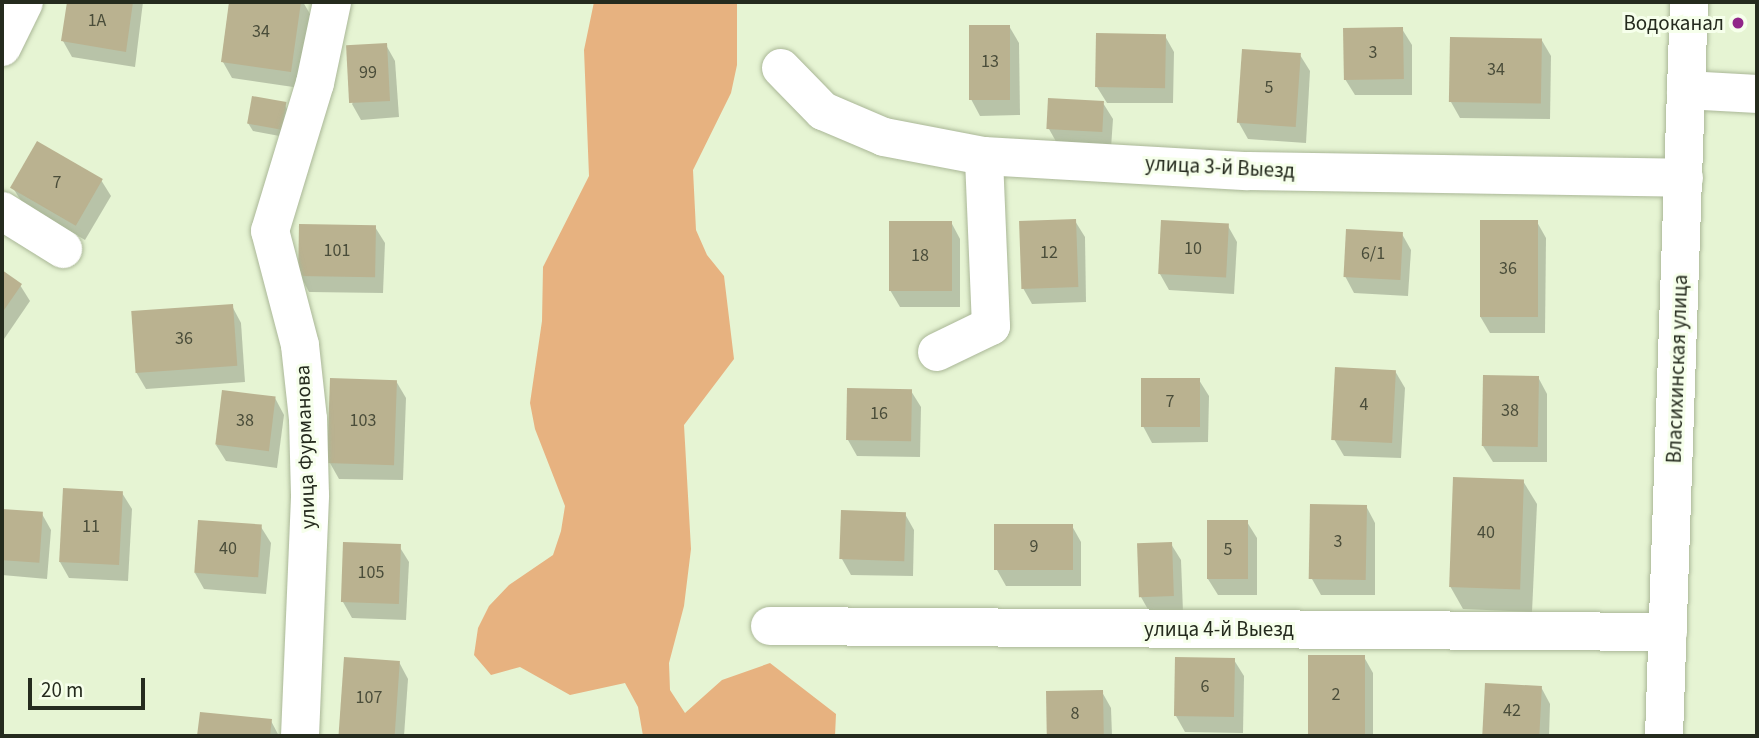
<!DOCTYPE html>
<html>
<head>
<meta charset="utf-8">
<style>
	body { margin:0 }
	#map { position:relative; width:1759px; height:738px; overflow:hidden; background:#e6f4d3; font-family:"Source Sans 3",sans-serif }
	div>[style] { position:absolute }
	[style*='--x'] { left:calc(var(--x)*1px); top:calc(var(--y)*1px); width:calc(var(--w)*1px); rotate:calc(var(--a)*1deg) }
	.green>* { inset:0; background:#e7b280 }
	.shadow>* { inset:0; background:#0003 }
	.building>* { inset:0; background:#bab290; transform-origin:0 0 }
	.roads { filter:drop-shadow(0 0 2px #aab797) drop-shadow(0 0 2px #aab797) }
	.minor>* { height:38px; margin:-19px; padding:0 19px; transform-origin:19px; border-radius:19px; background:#fff }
	.dots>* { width:19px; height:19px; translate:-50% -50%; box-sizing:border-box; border:4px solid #f6ffeb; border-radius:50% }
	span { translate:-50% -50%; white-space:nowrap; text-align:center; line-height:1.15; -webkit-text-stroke:6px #f6ffeb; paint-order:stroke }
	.number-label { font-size:18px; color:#4a4d3a }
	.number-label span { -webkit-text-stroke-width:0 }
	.poi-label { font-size:21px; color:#252b1e }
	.right { translate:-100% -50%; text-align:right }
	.street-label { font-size:21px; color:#252b1e }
	.frame { position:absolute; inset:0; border:4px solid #252b1e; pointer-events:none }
	.scale { position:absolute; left:28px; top:678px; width:117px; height:32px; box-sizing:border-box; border:4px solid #252b1e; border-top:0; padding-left:9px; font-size:21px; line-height:24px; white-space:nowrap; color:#252b1e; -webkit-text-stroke:5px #f6ffeb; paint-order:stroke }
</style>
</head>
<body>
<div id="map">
	<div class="green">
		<i style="clip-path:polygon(594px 2px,737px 2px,737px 65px,731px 93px,693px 170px,696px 230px,707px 255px,724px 276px,734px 359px,684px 425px,691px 549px,684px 606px,669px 663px,670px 690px,685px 713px,722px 680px,770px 663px,836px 714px,835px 736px,643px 736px,638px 707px,625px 683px,570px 695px,520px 667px,491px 675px,474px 655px,478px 628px,489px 606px,509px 585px,553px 555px,561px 531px,565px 506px,535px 429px,530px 403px,542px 321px,543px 267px,589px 176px,584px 50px)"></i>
	</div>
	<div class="shadow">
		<i style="clip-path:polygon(69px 2px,143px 2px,135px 67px,72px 57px,63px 41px)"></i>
		<i style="clip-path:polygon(231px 2px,303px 2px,310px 14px,300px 88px,232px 78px,223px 62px)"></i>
		<i style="clip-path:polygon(1009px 26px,1019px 43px,1020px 115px,980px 116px,971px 99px)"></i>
		<i style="clip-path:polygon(1402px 29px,1412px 45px,1412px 95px,1355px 95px,1345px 79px)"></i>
		<i style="clip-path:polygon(1165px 36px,1174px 52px,1173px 103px,1103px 103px,1113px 119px,1111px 148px,1058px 145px,1049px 129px,1050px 100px,1107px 103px,1097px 87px)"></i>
		<i style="clip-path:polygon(1541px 39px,1551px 56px,1550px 119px,1460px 118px,1451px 102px)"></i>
		<i style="clip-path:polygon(386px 45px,395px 61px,399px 117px,361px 120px,352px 104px)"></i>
		<i style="clip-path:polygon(1300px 55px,1310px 71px,1306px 143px,1248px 139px,1239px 123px)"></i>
		<i style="clip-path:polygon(284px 104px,289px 112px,285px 137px,253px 131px,248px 123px)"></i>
		<i style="clip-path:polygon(101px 180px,111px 196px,85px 240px,23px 204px,13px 188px)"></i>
		<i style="clip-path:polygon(1075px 221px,1085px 237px,1086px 302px,1032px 304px,1023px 288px)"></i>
		<i style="clip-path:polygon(951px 222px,960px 239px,960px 307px,900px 307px,890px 290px)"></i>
		<i style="clip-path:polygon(1537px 222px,1546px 238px,1545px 333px,1490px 333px,1480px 316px)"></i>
		<i style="clip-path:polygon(1228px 226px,1237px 242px,1234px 294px,1169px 290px,1160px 274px)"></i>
		<i style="clip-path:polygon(375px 227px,385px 243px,383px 293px,309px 292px,300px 275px)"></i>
		<i style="clip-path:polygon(1402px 234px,1411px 250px,1408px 296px,1354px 293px,1345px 276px)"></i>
		<i style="clip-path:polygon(2px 272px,20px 285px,30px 301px,2px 342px)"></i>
		<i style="clip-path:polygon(232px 306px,241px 323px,245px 382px,146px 389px,136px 372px)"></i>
		<i style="clip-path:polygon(1395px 371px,1405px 388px,1401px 458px,1344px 456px,1334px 439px)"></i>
		<i style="clip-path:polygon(1538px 377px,1547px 394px,1547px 462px,1493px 462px,1483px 446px)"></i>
		<i style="clip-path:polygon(1199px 380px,1209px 396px,1208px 442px,1152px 443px,1143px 426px)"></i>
		<i style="clip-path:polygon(396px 381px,406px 398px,403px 480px,339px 479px,330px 463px)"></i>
		<i style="clip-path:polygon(911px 391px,921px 407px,920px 457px,857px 456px,848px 440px)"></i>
		<i style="clip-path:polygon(275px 398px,284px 415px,277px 468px,226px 461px,216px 445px)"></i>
		<i style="clip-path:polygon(1523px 481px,1537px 504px,1532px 612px,1463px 609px,1450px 586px)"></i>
		<i style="clip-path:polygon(122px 493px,132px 509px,128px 581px,69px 578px,60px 562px)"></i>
		<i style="clip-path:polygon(1366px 506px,1375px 523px,1375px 595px,1321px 595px,1312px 579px)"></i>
		<i style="clip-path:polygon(2px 510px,42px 514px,51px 530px,47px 579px,2px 575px)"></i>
		<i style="clip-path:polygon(905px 514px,914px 530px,913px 576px,851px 575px,842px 559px)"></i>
		<i style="clip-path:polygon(1247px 522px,1257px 538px,1257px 595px,1218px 595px,1208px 579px)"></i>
		<i style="clip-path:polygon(1072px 526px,1081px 542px,1081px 586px,1006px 586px,997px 570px)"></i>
		<i style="clip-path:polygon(261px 527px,271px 543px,266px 594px,204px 589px,195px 573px)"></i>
		<i style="clip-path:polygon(1171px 544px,1181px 560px,1183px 612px,1150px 613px,1141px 597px)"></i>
		<i style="clip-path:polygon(399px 546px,409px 562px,406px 620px,352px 618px,343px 602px)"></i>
		<i style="clip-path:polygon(1364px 657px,1373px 673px,1373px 736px,1310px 736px)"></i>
		<i style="clip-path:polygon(346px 659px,399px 662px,408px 679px,404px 736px,339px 736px)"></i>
		<i style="clip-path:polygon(1234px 660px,1244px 676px,1243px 733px,1185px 732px,1176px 716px)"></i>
		<i style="clip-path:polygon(1486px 685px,1541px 687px,1550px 704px,1549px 736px,1484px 736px)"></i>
		<i style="clip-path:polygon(1102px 692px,1111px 708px,1112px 736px,1049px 736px,1048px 693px)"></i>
		<i style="clip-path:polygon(201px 714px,271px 721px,279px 736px,199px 736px)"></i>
	</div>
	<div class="building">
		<i style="clip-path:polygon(67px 2px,133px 2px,126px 52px,61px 41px)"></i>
		<i style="clip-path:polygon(229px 2px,301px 2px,291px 72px,221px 62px)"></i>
		<i style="left:969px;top:25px;width:41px;height:75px"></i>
		<i style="left:1403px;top:27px;width:52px;height:60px;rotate:89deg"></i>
		<i style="left:1096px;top:33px;width:70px;height:54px;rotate:1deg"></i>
		<i style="left:1450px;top:37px;width:92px;height:65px;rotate:1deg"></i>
		<i style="left:387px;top:43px;width:58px;height:41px;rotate:87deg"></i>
		<i style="left:1242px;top:49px;width:59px;height:74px;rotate:4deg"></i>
		<i style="left:252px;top:96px;width:35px;height:28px;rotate:10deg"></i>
		<i style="left:1048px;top:98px;width:56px;height:31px;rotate:3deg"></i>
		<i style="left:37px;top:141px;width:76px;height:54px;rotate:30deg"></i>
		<i style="left:1076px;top:219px;width:68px;height:57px;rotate:88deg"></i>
		<i style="left:1161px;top:220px;width:68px;height:54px;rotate:3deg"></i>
		<i style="left:1480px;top:220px;width:58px;height:97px"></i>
		<i style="left:889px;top:221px;width:63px;height:70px"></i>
		<i style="left:299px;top:224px;width:77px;height:52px;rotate:1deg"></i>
		<i style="left:1346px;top:229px;width:57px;height:48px;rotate:3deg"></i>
		<i style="clip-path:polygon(2px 270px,22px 284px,2px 313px)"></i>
		<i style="left:233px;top:304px;width:62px;height:102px;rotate:86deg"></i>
		<i style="left:1335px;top:367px;width:61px;height:73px;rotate:3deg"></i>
		<i style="left:1483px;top:375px;width:56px;height:71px;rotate:1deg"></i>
		<i style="left:330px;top:378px;width:67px;height:85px;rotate:2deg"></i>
		<i style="left:1141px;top:378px;width:59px;height:49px"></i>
		<i style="left:847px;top:388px;width:65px;height:52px;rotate:1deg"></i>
		<i style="left:222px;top:390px;width:54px;height:55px;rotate:7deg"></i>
		<i style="left:1453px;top:477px;width:71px;height:110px;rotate:2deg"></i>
		<i style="left:63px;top:488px;width:60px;height:74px;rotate:3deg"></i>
		<i style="left:1310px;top:504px;width:57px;height:75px;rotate:1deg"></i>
		<i style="left:2px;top:509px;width:41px;height:51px;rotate:4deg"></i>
		<i style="left:841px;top:510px;width:65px;height:49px;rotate:2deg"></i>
		<i style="left:198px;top:520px;width:64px;height:53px;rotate:4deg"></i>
		<i style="left:1207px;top:520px;width:41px;height:59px"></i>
		<i style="left:994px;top:524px;width:79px;height:46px"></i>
		<i style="left:343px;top:542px;width:58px;height:60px;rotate:2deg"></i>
		<i style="left:1172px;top:542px;width:54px;height:35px;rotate:88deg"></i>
		<i style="left:1308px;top:655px;width:57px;height:80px"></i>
		<i style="left:344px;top:657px;width:56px;height:79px;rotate:4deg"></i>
		<i style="left:1175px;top:657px;width:60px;height:59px;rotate:1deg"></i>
		<i style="left:1485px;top:683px;width:57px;height:53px;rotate:3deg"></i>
		<i style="left:1103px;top:690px;width:46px;height:57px;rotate:89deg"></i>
		<i style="clip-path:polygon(200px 712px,272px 719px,270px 736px,197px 736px)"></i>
	</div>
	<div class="roads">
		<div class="minor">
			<i style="--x:2;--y:47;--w:50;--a:-63.9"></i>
			<i style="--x:781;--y:68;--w:60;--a:45.7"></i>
			<i style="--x:823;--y:111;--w:66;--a:23.1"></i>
			<i style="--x:884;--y:137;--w:102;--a:10.8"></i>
			<i style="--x:984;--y:156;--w:264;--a:3.3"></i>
			<i style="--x:1248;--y:171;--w:436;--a:0.9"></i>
			<i style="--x:1686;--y:90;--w:71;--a:3.2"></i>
			<i style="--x:2;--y:211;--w:72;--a:31.9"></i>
			<i style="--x:937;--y:352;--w:60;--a:-25.7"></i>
			<i style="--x:991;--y:326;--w:170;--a:-92.4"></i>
			<i style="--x:770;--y:626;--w:898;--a:0.38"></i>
			<i style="--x:300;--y:736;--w:241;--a:-87.6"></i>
			<i style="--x:310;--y:495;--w:76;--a:-91.5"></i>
			<i style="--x:308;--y:419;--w:74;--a:-96.2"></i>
			<i style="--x:300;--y:345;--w:118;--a:-104.7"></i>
			<i style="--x:270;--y:231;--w:155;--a:-73.1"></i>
			<i style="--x:315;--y:83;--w:83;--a:-78.1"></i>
			<i style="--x:1664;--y:736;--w:734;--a:-88.05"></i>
		</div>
	</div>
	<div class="dots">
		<i style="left:1738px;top:23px;background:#912689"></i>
	</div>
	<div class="number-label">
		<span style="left:97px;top:21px">1А</span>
		<span style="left:261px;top:32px">34</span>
		<span style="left:1373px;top:53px">3</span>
		<span style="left:990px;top:62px">13</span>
		<span style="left:1496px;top:70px">34</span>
		<span style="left:368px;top:73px">99</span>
		<span style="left:1269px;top:88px">5</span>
		<span style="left:57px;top:183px">7</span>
		<span style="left:1193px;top:249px">10</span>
		<span style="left:337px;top:251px">101</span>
		<span style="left:1049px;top:253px">12</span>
		<span style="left:1373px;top:254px">6/1</span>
		<span style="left:920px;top:256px">18</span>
		<span style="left:1508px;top:269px">36</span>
		<span style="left:184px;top:339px">36</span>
		<span style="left:1170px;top:402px">7</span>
		<span style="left:1364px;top:405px">4</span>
		<span style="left:1510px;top:411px">38</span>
		<span style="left:879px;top:414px">16</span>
		<span style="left:245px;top:421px">38</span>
		<span style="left:363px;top:421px">103</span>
		<span style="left:91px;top:527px">11</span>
		<span style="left:1486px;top:533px">40</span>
		<span style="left:1338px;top:542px">3</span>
		<span style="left:1034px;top:547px">9</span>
		<span style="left:228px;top:549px">40</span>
		<span style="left:1228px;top:550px">5</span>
		<span style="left:371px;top:573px">105</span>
		<span style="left:1205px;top:687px">6</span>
		<span style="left:1336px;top:695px">2</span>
		<span style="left:369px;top:698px">107</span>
		<span style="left:1512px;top:711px">42</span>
		<span style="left:1075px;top:714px">8</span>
	</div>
	<div class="poi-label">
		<span class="right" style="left:1724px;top:23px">Водоканал</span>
	</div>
	<div class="street-label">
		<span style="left:1220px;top:167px;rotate:3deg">улица 3-й Выезд</span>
		<span style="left:1677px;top:369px;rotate:-88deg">Власихинская улица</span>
		<span style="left:305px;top:447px;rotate:-92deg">улица Фурманова</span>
		<span style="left:1219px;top:629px">улица 4-й Выезд</span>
	</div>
	<div class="frame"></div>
	<div class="scale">20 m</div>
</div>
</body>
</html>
